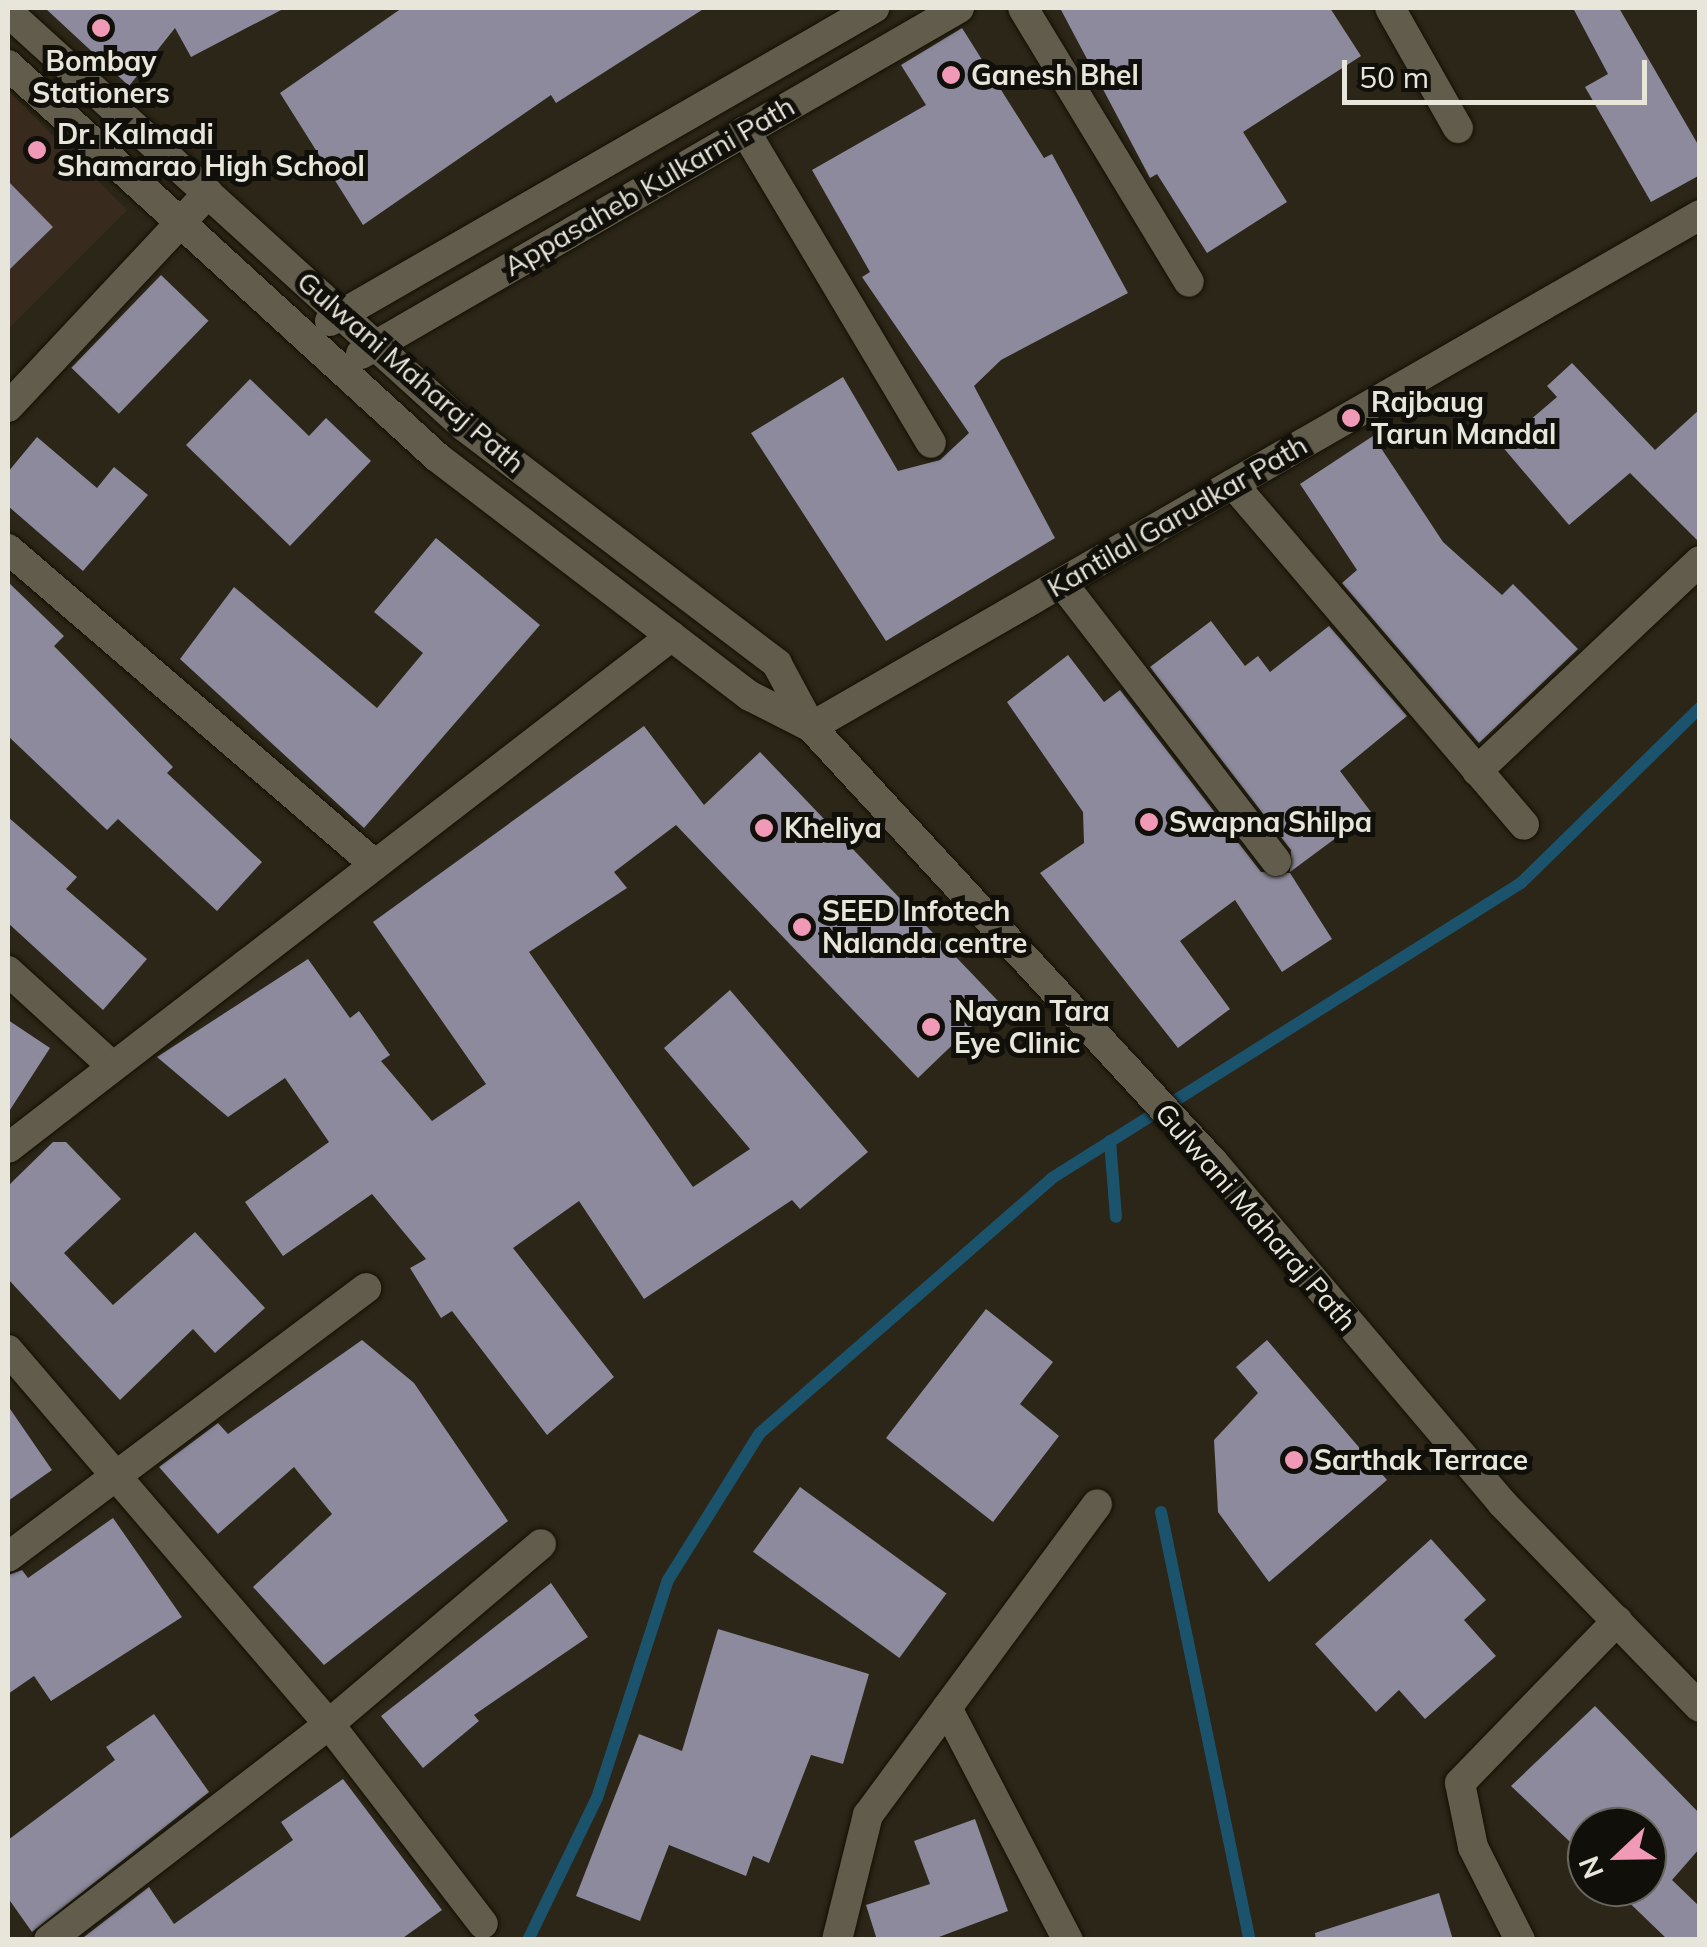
<!DOCTYPE html>
<html>
<head>
<meta charset="utf-8">
<style>
	body { margin:0 }
	#map { position:relative; width:1707px; height:1947px; overflow:hidden; background:#2b2617; font-family:Mulish,sans-serif }
	div>[style] { position:absolute }
	[style*='--x'] { left:calc(var(--x)*1px); top:calc(var(--y)*1px); width:calc(var(--w)*1px); rotate:calc(var(--a)*1deg) }
	.education>* { inset:0; background:#382b1d }
	.stream>* { height:12px; margin:-6px; padding:0 6px; transform-origin:6px; border-radius:6px; background:#1c536c }
	.building>* { inset:0; background:#8c8a9c; transform-origin:0 0 }
	.roads { filter:drop-shadow(0 0 2px #130f03) drop-shadow(0 0 2px #130f03) }
	.minor>* { height:30px; margin:-15px; padding:0 15px; transform-origin:15px; border-radius:15px; background:#615c4b }
	.tertiary>* { height:30px; margin:-15px; padding:0 15px; transform-origin:15px; border-radius:15px; background:#615c4b }
	.dots>* { width:28px; height:28px; translate:-50% -50%; box-sizing:border-box; border:5px solid #110f09; border-radius:50% }
	span { translate:-50% -50%; white-space:nowrap; text-align:center; line-height:1.15; -webkit-text-stroke:10px #110f09; paint-order:stroke }
	.poi-label { font-size:28px; color:#e8e5db; font-weight:700 }
	.left { translate:0 -50%; text-align:left }
	.street-label { font-size:28px; color:#e8e5db }
	.frame { position:absolute; inset:0; border:10px solid #e8e5db; pointer-events:none }
	.north { position:absolute; left:1567px; top:1807px; width:100px; height:100px; box-sizing:border-box; background:#110f09; border:2px solid #67655d; border-radius:50%; rotate:248deg; font-size:28px; font-weight:700; line-height:40px; text-align:center; color:#e8e5db }
	.north::after { content:''; display:block; margin:auto; width:35px; height:45px; background:#f09ab7; clip-path:polygon(50% 0,100% 100%,50% 72%,0 100%) }
	.scale { position:absolute; left:1342px; top:60px; width:305px; height:45px; box-sizing:border-box; border:5px solid #e8e5db; border-top:0; padding-left:12px; font-size:30px; line-height:35px; white-space:nowrap; color:#e8e5db; -webkit-text-stroke:8px #110f09; paint-order:stroke }
</style>
</head>
<body>
<div id="map">
	<div class="education">
		<i style="clip-path:polygon(8px 90px,127px 210px,8px 329px)"></i>
	</div>
	<div class="stream">
		<i style="--x:1110;--y:1141;--w:76;--a:85.5"></i>
		<i style="--x:1161;--y:1512;--w:437;--a:78.3"></i>
		<i style="--x:528;--y:1940;--w:158;--a:-64.1"></i>
		<i style="--x:597;--y:1798;--w:229;--a:-72"></i>
		<i style="--x:668;--y:1580;--w:173;--a:-58"></i>
		<i style="--x:760;--y:1433;--w:388;--a:-41.1"></i>
		<i style="--x:1052;--y:1178;--w:554;--a:-32.17"></i>
		<i style="--x:1521;--y:883;--w:250;--a:-44.4"></i>
	</div>
	<div class="building">
		<i style="clip-path:polygon(45px 8px,285px 8px,191px 57px,175px 28px,129px 86px)"></i>
		<i style="clip-path:polygon(402px 8px,705px 8px,556px 103px,551px 95px,363px 225px,280px 93px)"></i>
		<i style="clip-path:polygon(1060px 8px,1330px 8px,1361px 56px,1243px 132px,1287px 202px,1207px 253px,1157px 174px,1150px 178px)"></i>
		<i style="clip-path:polygon(1573px 8px,1619px 8px,1700px 148px,1700px 175px,1651px 202px,1585px 87px,1608px 74px)"></i>
		<i style="clip-path:polygon(962px 28px,1044px 158px,1052px 154px,1128px 293px,1001px 360px,974px 386px,1055px 538px,886px 641px,751px 433px,843px 377px,898px 471px,940px 460px,969px 433px,862px 277px,870px 272px,812px 170px,926px 105px,901px 65px)"></i>
		<i style="clip-path:polygon(8px 181px,53px 227px,8px 271px)"></i>
		<i style="left:161px;top:275px;width:66px;height:129px;rotate:44deg"></i>
		<i style="clip-path:polygon(1572px 363px,1655px 450px,1700px 409px,1700px 543px,1630px 473px,1569px 525px,1501px 445px,1557px 397px,1547px 386px)"></i>
		<i style="clip-path:polygon(250px 379px,309px 436px,326px 418px,371px 461px,290px 546px,186px 445px)"></i>
		<i style="clip-path:polygon(1373px 436px,1443px 542px,1502px 595px,1513px 584px,1578px 649px,1479px 743px,1342px 583px,1357px 570px,1300px 484px)"></i>
		<i style="clip-path:polygon(37px 437px,97px 488px,114px 467px,148px 495px,83px 571px,8px 506px,8px 472px)"></i>
		<i style="clip-path:polygon(436px 538px,540px 625px,364px 828px,180px 659px,234px 587px,377px 708px,423px 653px,374px 612px)"></i>
		<i style="clip-path:polygon(8px 582px,64px 636px,54px 646px,173px 767px,167px 773px,262px 862px,217px 911px,118px 819px,107px 830px,8px 736px)"></i>
		<i style="clip-path:polygon(1211px 621px,1245px 666px,1258px 656px,1270px 672px,1329px 626px,1407px 716px,1340px 771px,1371px 812px,1290px 872px,1291px 850px,1150px 667px)"></i>
		<i style="clip-path:polygon(1068px 655px,1104px 702px,1120px 690px,1261px 872px,1290px 873px,1332px 939px,1282px 972px,1235px 900px,1180px 941px,1230px 1009px,1178px 1048px,1040px 873px,1084px 843px,1083px 812px,1007px 702px)"></i>
		<i style="clip-path:polygon(644px 726px,704px 805px,760px 752px,998px 1001px,918px 1078px,676px 825px,614px 872px,627px 888px,529px 952px,693px 1187px,750px 1149px,664px 1048px,730px 990px,868px 1152px,800px 1209px,792px 1200px,644px 1299px,579px 1201px,513px 1248px,614px 1377px,547px 1435px,452px 1311px,441px 1318px,410px 1268px,426px 1259px,372px 1194px,283px 1256px,245px 1202px,329px 1142px,285px 1078px,228px 1117px,157px 1057px,308px 959px,350px 1018px,359px 1011px,390px 1055px,381px 1061px,432px 1121px,486px 1084px,373px 922px)"></i>
		<i style="clip-path:polygon(8px 817px,77px 877px,66px 889px,147px 959px,103px 1010px,8px 923px)"></i>
		<i style="clip-path:polygon(8px 1020px,50px 1048px,8px 1113px)"></i>
		<i style="clip-path:polygon(53px 1142px,66px 1142px,121px 1199px,64px 1253px,113px 1305px,195px 1232px,265px 1308px,215px 1353px,193px 1329px,120px 1400px,8px 1279px,8px 1186px)"></i>
		<i style="clip-path:polygon(986px 1309px,1053px 1362px,1020px 1404px,1059px 1436px,993px 1522px,886px 1438px)"></i>
		<i style="clip-path:polygon(362px 1340px,414px 1383px,508px 1521px,324px 1665px,253px 1587px,332px 1514px,294px 1467px,218px 1534px,159px 1467px,218px 1423px,228px 1434px)"></i>
		<i style="clip-path:polygon(1267px 1340px,1387px 1480px,1269px 1582px,1218px 1512px,1214px 1440px,1258px 1393px,1236px 1367px)"></i>
		<i style="clip-path:polygon(8px 1406px,52px 1470px,8px 1501px)"></i>
		<i style="left:800px;top:1487px;width:181px;height:80px;rotate:36deg"></i>
		<i style="clip-path:polygon(113px 1518px,182px 1617px,51px 1701px,34px 1676px,8px 1694px,8px 1575px,22px 1570px,28px 1578px)"></i>
		<i style="clip-path:polygon(1431px 1539px,1486px 1600px,1464px 1620px,1496px 1656px,1425px 1719px,1399px 1690px,1376px 1712px,1315px 1644px)"></i>
		<i style="clip-path:polygon(551px 1583px,588px 1637px,474px 1715px,479px 1721px,423px 1768px,381px 1716px)"></i>
		<i style="clip-path:polygon(718px 1629px,869px 1674px,843px 1764px,811px 1755px,769px 1863px,753px 1856px,746px 1876px,669px 1845px,640px 1921px,576px 1896px,639px 1734px,682px 1751px)"></i>
		<i style="clip-path:polygon(1595px 1706px,1700px 1814px,1700px 1848px,1672px 1880px,1700px 1907px,1700px 1940px,1668px 1940px,1613px 1887px,1647px 1887px,1647px 1827px,1587px 1827px,1587px 1858px,1511px 1786px)"></i>
		<i style="clip-path:polygon(154px 1714px,209px 1792px,32px 1932px,8px 1898px,8px 1840px,115px 1760px,106px 1747px)"></i>
		<i style="clip-path:polygon(343px 1779px,442px 1910px,400px 1940px,80px 1940px,149px 1887px,174px 1924px,293px 1840px,281px 1822px)"></i>
		<i style="clip-path:polygon(975px 1819px,1008px 1911px,931px 1940px,877px 1940px,866px 1905px,930px 1884px,914px 1841px)"></i>
		<i style="clip-path:polygon(1439px 1893px,1453px 1940px,1316px 1940px,1315px 1933px)"></i>
	</div>
	<div class="roads">
		<div class="minor">
			<i style="--x:1023;--y:8;--w:320;--a:58.8"></i>
			<i style="--x:1390;--y:8;--w:138;--a:60.5"></i>
			<i style="--x:745;--y:131;--w:363;--a:59.2"></i>
			<i style="--x:8;--y:407;--w:293;--a:-46.9"></i>
			<i style="--x:1233;--y:484;--w:448;--a:49.5"></i>
			<i style="--x:8;--y:549;--w:484;--a:40.7"></i>
			<i style="--x:1062;--y:583;--w:351;--a:52.4"></i>
			<i style="--x:811;--y:727;--w:1026;--a:-29.94"></i>
			<i style="--x:1477;--y:771;--w:306;--a:-43.3"></i>
			<i style="--x:8;--y:971;--w:142;--a:42.4"></i>
			<i style="--x:8;--y:1148;--w:838;--a:-37.64"></i>
			<i style="--x:8;--y:1350;--w:493;--a:49.4"></i>
			<i style="--x:329;--y:1724;--w:252;--a:52.4"></i>
			<i style="--x:8;--y:1557;--w:448;--a:-36.9"></i>
			<i style="--x:947;--y:1708;--w:262;--a:62.5"></i>
			<i style="--x:49;--y:1940;--w:354;--a:-37.6"></i>
			<i style="--x:329;--y:1724;--w:278;--a:-40.3"></i>
			<i style="--x:837;--y:1940;--w:129;--a:-76.1"></i>
			<i style="--x:868;--y:1815;--w:386;--a:-53.6"></i>
			<i style="--x:1520;--y:1940;--w:104;--a:-116.8"></i>
			<i style="--x:1473;--y:1847;--w:65;--a:-101.5"></i>
			<i style="--x:1460;--y:1783;--w:226;--a:-45.9"></i>
		</div>
		<div class="tertiary">
			<i style="--x:8;--y:12;--w:616;--a:42.24"></i>
			<i style="--x:464;--y:426;--w:393;--a:37.2"></i>
			<i style="--x:777;--y:664;--w:72;--a:61.6"></i>
			<i style="--x:811;--y:727;--w:592;--a:47.26"></i>
			<i style="--x:1213;--y:1162;--w:447;--a:49.7"></i>
			<i style="--x:1502;--y:1503;--w:284;--a:45.9"></i>
			<i style="--x:8;--y:65;--w:581;--a:42.42"></i>
			<i style="--x:437;--y:457;--w:394;--a:37.4"></i>
			<i style="--x:750;--y:696;--w:68;--a:26.9"></i>
			<i style="--x:330;--y:321;--w:628;--a:-29.91"></i>
			<i style="--x:361;--y:354;--w:691;--a:-30.05"></i>
		</div>
	</div>
	<div class="dots">
		<i style="left:101px;top:28px;background:#f09ab7"></i>
		<i style="left:951px;top:75px;background:#f09ab7"></i>
		<i style="left:37px;top:150px;background:#f09ab7"></i>
		<i style="left:1351px;top:418px;background:#f09ab7"></i>
		<i style="left:1149px;top:822px;background:#f09ab7"></i>
		<i style="left:764px;top:828px;background:#f09ab7"></i>
		<i style="left:802px;top:927px;background:#f09ab7"></i>
		<i style="left:931px;top:1027px;background:#f09ab7"></i>
		<i style="left:1294px;top:1460px;background:#f09ab7"></i>
	</div>
	<div class="poi-label">
		<span style="left:101px;top:77px">Bombay<br>Stationers</span>
		<span class="left" style="left:971px;top:75px">Ganesh Bhel</span>
		<span class="left" style="left:57px;top:150px">Dr. Kalmadi<br>Shamarao High School</span>
		<span class="left" style="left:1371px;top:418px">Rajbaug<br>Tarun Mandal</span>
		<span class="left" style="left:1169px;top:822px">Swapna Shilpa</span>
		<span class="left" style="left:784px;top:828px">Kheliya</span>
		<span class="left" style="left:822px;top:927px">SEED Infotech<br>Nalanda centre</span>
		<span class="left" style="left:954px;top:1027px">Nayan Tara<br>Eye Clinic</span>
		<span class="left" style="left:1314px;top:1460px">Sarthak Terrace</span>
	</div>
	<div class="street-label">
		<span style="left:649px;top:186px;rotate:-30deg">Appasaheb Kulkarni Path</span>
		<span style="left:411px;top:372px;rotate:41deg">Gulwani Maharaj Path</span>
		<span style="left:1177px;top:516px;rotate:-30deg">Kantilal Garudkar Path</span>
		<span style="left:1256px;top:1217px;rotate:49deg">Gulwani Maharaj Path</span>
	</div>
	<div class="frame"></div>
	<div class="north">N</div>
	<div class="scale">50 m</div>
</div>
</body>
</html>
